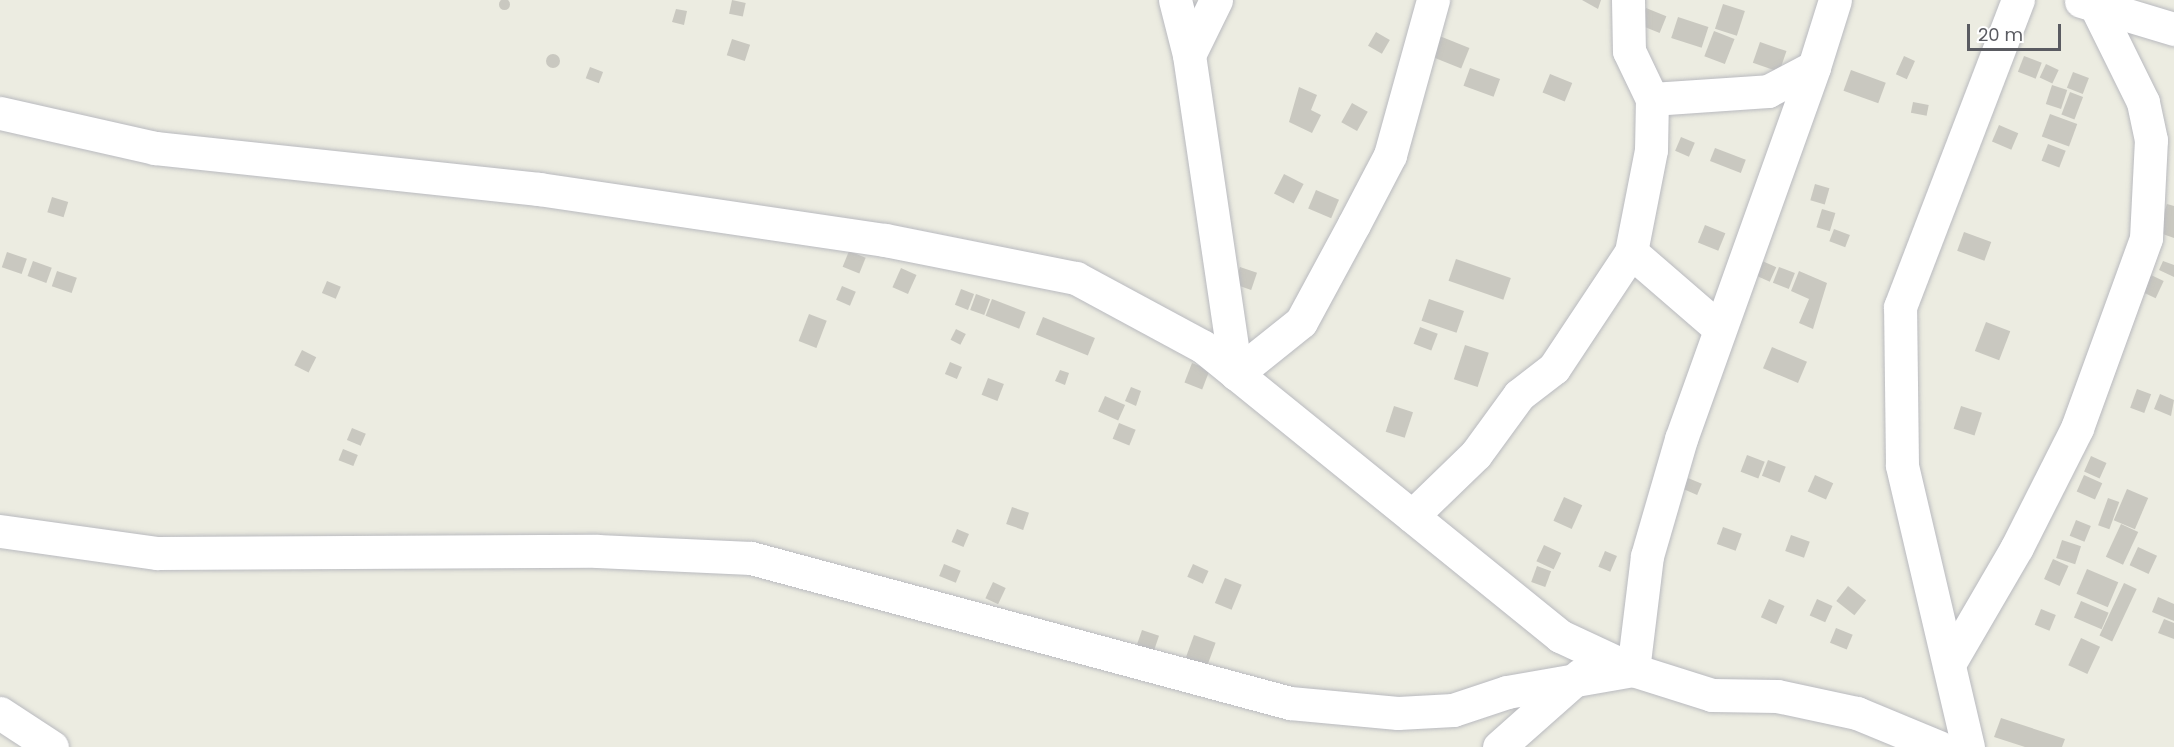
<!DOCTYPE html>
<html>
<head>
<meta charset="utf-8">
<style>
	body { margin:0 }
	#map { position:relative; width:2174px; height:747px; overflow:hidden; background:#ecece1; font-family:Poppins,sans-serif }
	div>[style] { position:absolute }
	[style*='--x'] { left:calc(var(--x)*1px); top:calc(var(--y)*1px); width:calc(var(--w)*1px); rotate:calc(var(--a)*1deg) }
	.building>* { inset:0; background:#c9c8c0; transform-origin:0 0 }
	.round { border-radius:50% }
	.roads { filter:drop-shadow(0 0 2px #b9babf) drop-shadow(0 0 2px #b9babf) }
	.minor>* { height:33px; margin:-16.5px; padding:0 16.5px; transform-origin:16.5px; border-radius:16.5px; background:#fff }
	.secondary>* { height:33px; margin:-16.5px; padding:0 16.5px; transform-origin:16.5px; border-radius:16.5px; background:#fff }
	span { translate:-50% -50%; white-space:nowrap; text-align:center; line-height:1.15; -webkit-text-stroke:5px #fff; paint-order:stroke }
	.scale { position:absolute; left:1967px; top:24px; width:94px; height:27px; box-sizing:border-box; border:3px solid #5a5b61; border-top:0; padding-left:8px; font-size:18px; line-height:21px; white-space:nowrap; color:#5a5b61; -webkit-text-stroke:4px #fff; paint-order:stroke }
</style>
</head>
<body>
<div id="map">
	<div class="building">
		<i class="round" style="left:498.5px;top:-1.5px;width:11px;height:11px"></i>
		<i style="left:732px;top:0;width:14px;height:14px;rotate:12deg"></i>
		<i style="clip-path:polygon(1582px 0,1601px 0,1598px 9px)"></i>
		<i style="left:1723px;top:4px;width:23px;height:26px;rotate:18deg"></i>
		<i style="left:1646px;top:8px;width:22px;height:18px;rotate:22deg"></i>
		<i style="clip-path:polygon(676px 9px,687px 11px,684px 25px,672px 22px)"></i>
		<i style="left:1678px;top:17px;width:32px;height:22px;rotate:18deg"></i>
		<i style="left:1714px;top:31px;width:22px;height:27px;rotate:21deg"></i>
		<i style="left:1376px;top:32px;width:16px;height:16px;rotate:30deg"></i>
		<i style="left:1437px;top:35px;width:35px;height:22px;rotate:22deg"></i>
		<i style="left:732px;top:39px;width:19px;height:17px;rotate:18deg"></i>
		<i style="left:1760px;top:42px;width:28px;height:22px;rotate:19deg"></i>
		<i class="round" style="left:546px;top:54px;width:14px;height:14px"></i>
		<i style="left:1904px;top:56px;width:12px;height:20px;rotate:24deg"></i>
		<i style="left:2024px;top:56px;width:19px;height:17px;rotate:21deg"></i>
		<i style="left:2046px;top:64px;width:14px;height:15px;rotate:25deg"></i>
		<i style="left:590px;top:67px;width:14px;height:12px;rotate:21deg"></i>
		<i style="left:1470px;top:68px;width:32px;height:19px;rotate:20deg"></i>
		<i style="left:1851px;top:70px;width:37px;height:22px;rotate:20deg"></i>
		<i style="left:2073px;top:72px;width:17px;height:17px;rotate:21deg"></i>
		<i style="left:1550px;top:74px;width:24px;height:20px;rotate:22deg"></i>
		<i style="left:2052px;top:85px;width:16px;height:20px;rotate:18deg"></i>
		<i style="clip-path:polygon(1299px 87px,1317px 95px,1311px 110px,1321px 115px,1312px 133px,1289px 122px)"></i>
		<i style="left:2070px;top:92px;width:14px;height:24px;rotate:21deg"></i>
		<i style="left:1913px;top:102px;width:16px;height:11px;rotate:11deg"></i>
		<i style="left:1352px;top:103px;width:18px;height:22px;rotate:29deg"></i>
		<i style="left:2050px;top:114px;width:29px;height:24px;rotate:20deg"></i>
		<i style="left:1999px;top:125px;width:21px;height:18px;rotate:23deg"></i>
		<i style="left:1681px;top:137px;width:15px;height:15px;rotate:23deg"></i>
		<i style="left:2048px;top:144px;width:19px;height:18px;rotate:21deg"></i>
		<i style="left:1715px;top:148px;width:33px;height:14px;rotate:21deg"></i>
		<i style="left:1284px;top:174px;width:22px;height:22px;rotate:27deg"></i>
		<i style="left:1815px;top:184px;width:15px;height:17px;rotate:16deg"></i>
		<i style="left:1316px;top:190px;width:25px;height:20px;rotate:23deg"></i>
		<i style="left:52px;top:197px;width:17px;height:16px;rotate:17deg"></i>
		<i style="clip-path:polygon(2167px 204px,2174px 206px,2174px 238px,2157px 232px)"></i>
		<i style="left:1822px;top:209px;width:14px;height:19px;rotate:17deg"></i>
		<i style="left:1705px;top:225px;width:22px;height:19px;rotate:22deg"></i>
		<i style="left:1834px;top:229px;width:17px;height:13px;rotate:21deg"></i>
		<i style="left:1964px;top:232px;width:29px;height:20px;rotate:20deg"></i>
		<i style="left:849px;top:251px;width:18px;height:17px;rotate:22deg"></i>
		<i style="left:7px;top:252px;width:21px;height:16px;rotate:19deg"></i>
		<i style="left:1456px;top:259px;width:58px;height:23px;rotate:19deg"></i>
		<i style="left:1758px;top:259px;width:20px;height:16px;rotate:24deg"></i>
		<i style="left:33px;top:261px;width:20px;height:16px;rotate:20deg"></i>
		<i style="clip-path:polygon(2163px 261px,2174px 265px,2174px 277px,2159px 270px)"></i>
		<i style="left:1240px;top:267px;width:18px;height:18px;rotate:19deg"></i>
		<i style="left:1779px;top:267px;width:17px;height:17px;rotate:21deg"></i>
		<i style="left:901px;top:268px;width:17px;height:21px;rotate:24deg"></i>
		<i style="left:57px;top:271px;width:21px;height:16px;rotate:19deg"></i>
		<i style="clip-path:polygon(1799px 271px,1827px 283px,1813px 329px,1799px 323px,1809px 299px,1791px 291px)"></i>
		<i style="left:2151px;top:275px;width:14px;height:19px;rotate:25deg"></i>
		<i style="left:327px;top:281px;width:15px;height:13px;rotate:23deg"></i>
		<i style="left:842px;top:286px;width:15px;height:15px;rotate:23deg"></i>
		<i style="left:961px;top:289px;width:14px;height:17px;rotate:21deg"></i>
		<i style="left:976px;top:294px;width:15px;height:17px;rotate:20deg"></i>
		<i style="left:992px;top:299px;width:36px;height:18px;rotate:21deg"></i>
		<i style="left:1429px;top:299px;width:37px;height:23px;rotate:19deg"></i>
		<i style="left:809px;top:314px;width:19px;height:29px;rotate:21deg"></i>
		<i style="left:1043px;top:317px;width:56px;height:19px;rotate:22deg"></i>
		<i style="left:1986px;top:322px;width:26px;height:31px;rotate:21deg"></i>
		<i style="left:1420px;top:327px;width:19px;height:18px;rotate:21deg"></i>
		<i style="left:956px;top:329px;width:11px;height:12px;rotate:27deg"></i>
		<i style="left:1465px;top:345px;width:25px;height:36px;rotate:18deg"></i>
		<i style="left:1772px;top:347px;width:38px;height:23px;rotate:23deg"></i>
		<i style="left:302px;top:350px;width:16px;height:17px;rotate:27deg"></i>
		<i style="left:950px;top:362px;width:13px;height:13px;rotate:23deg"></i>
		<i style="left:1192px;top:363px;width:19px;height:21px;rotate:21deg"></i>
		<i style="clip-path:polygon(1060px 370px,1069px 373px,1065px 385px,1055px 381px)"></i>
		<i style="left:988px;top:378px;width:17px;height:18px;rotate:21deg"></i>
		<i style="clip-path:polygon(1131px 387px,1141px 391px,1136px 406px,1125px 401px)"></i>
		<i style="left:2137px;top:389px;width:15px;height:20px;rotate:20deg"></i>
		<i style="clip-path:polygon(2160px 394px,2174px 400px,2171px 416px,2154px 409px)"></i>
		<i style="left:1105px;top:396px;width:22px;height:17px;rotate:24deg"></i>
		<i style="left:1394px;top:406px;width:20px;height:27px;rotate:18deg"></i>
		<i style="left:1961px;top:406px;width:22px;height:24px;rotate:18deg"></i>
		<i style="left:1119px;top:423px;width:18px;height:17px;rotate:22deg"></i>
		<i style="left:352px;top:428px;width:15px;height:13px;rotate:23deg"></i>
		<i style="left:343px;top:449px;width:16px;height:12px;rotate:22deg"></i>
		<i style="left:1747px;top:455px;width:19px;height:18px;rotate:21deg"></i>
		<i style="left:2091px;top:456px;width:17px;height:17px;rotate:24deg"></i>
		<i style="left:1768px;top:460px;width:19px;height:17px;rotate:21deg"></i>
		<i style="left:1815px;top:475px;width:20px;height:18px;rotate:24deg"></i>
		<i style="left:2084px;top:475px;width:20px;height:18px;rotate:24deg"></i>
		<i style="left:1688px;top:478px;width:15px;height:12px;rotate:23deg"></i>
		<i style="left:2127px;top:489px;width:23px;height:34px;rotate:23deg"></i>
		<i style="left:1564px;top:497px;width:20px;height:26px;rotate:24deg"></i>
		<i style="left:2108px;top:498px;width:12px;height:29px;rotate:20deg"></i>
		<i style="left:1012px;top:507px;width:18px;height:18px;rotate:19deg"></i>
		<i style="left:2076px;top:520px;width:16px;height:17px;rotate:22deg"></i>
		<i style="left:2121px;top:524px;width:19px;height:36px;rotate:25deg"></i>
		<i style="left:1723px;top:527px;width:20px;height:18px;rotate:20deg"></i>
		<i style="left:957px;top:529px;width:13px;height:14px;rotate:23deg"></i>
		<i style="left:1791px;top:535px;width:20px;height:17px;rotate:20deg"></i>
		<i style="left:2062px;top:540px;width:20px;height:19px;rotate:18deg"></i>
		<i style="left:1544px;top:545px;width:19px;height:18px;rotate:25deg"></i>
		<i style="left:2138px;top:547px;width:21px;height:20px;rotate:25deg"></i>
		<i style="left:1605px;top:551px;width:13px;height:17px;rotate:23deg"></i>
		<i style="left:2053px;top:559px;width:17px;height:22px;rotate:24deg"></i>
		<i style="left:944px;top:564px;width:18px;height:13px;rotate:22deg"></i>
		<i style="left:1193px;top:564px;width:17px;height:14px;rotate:24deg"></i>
		<i style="left:1537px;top:566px;width:15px;height:17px;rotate:20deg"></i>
		<i style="left:2087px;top:569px;width:34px;height:27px;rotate:23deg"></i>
		<i style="left:1225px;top:578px;width:18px;height:27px;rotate:22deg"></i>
		<i style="left:993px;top:582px;width:14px;height:18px;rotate:25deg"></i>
		<i style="left:2124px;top:583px;width:14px;height:58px;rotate:25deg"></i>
		<i style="left:1848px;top:586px;width:23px;height:19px;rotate:38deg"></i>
		<i style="clip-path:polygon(2158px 597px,2174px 604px,2174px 621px,2152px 612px)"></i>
		<i style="left:1769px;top:599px;width:17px;height:20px;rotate:24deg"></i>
		<i style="left:1817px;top:599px;width:17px;height:18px;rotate:24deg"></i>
		<i style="left:2081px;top:601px;width:30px;height:18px;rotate:23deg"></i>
		<i style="left:2041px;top:609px;width:16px;height:17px;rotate:22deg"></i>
		<i style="clip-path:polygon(2164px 619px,2174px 623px,2174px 639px,2158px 633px)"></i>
		<i style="left:1836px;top:628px;width:18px;height:16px;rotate:22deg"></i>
		<i style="left:1142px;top:630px;width:18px;height:17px;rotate:19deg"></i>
		<i style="left:1194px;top:635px;width:23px;height:30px;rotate:20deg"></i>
		<i style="left:2081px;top:638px;width:21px;height:30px;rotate:25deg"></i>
		<i style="clip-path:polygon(2001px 718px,2065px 739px,2062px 747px,2025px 747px,1994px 737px)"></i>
	</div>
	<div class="roads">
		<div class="minor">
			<i style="--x:1175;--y:0;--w:57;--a:75.7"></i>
			<i style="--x:1216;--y:0;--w:61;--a:116.1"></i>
			<i style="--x:1189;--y:55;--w:322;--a:81.6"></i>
			<i style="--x:1628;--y:0;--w:51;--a:88.9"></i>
			<i style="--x:1629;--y:51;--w:53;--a:64.4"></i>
			<i style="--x:2081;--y:1;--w:97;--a:16.8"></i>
			<i style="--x:0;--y:113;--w:159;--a:12.7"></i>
			<i style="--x:155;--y:148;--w:386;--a:6.1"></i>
			<i style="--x:539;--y:189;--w:350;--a:8.4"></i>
			<i style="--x:885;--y:240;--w:195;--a:11.3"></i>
			<i style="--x:1076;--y:278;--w:143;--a:28.4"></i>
			<i style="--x:1202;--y:346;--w:461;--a:39"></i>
			<i style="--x:1560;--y:636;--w:81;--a:25"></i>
			<i style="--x:1633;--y:670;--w:115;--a:-83"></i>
			<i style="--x:1647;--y:556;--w:122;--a:-73.8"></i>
			<i style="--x:1681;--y:439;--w:395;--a:-70.3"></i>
			<i style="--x:1631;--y:252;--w:115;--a:40.8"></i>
			<i style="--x:1236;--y:374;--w:83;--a:-38.7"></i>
			<i style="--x:1301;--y:322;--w:111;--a:-61.6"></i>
			<i style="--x:1354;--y:224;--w:78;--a:-62.4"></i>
			<i style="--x:1390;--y:155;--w:161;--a:-74.5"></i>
			<i style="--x:1412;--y:516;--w:89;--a:-44.1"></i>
			<i style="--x:1476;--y:454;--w:73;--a:-53.9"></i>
			<i style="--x:1519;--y:395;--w:44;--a:-37.6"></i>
			<i style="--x:1554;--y:368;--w:139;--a:-56.4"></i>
			<i style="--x:1631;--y:252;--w:104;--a:-78.9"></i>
			<i style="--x:1651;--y:150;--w:51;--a:-88.9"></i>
			<i style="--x:1652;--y:99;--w:116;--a:-3.9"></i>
			<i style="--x:1768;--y:91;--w:52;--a:-27.6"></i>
			<i style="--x:1814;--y:67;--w:70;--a:-72.6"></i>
			<i style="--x:1949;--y:664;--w:135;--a:-59.8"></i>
			<i style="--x:2017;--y:547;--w:133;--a:-63.2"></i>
			<i style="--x:2077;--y:428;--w:202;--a:-70"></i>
			<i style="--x:2146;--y:238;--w:98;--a:-87.1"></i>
			<i style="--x:2151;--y:140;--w:39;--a:-102"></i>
			<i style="--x:2143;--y:102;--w:108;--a:-116.3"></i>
			<i style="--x:0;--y:713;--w:62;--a:33.2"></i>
			<i style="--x:1499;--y:747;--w:108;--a:-41.6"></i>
			<i style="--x:1968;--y:747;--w:290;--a:-103.2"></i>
			<i style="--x:1902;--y:465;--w:158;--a:-90.7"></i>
			<i style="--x:1900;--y:307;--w:329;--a:-69"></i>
		</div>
		<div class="secondary">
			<i style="--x:0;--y:531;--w:159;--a:8"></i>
			<i style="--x:157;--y:553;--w:440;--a:-0.3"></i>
			<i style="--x:597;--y:551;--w:154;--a:2.6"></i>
			<i style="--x:751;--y:558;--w:558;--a:15.06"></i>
			<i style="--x:1290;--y:703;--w:108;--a:5.3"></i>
			<i style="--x:1398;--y:713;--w:55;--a:-3.1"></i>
			<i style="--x:1453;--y:710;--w:57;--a:-18.4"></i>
			<i style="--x:1507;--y:692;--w:128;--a:-9.9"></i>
			<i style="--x:1633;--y:670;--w:83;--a:17.6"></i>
			<i style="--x:1712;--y:695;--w:65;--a:0.9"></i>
			<i style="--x:1777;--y:696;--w:82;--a:12"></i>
			<i style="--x:1857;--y:713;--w:89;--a:22.5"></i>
		</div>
	</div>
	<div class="scale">20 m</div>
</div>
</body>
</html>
